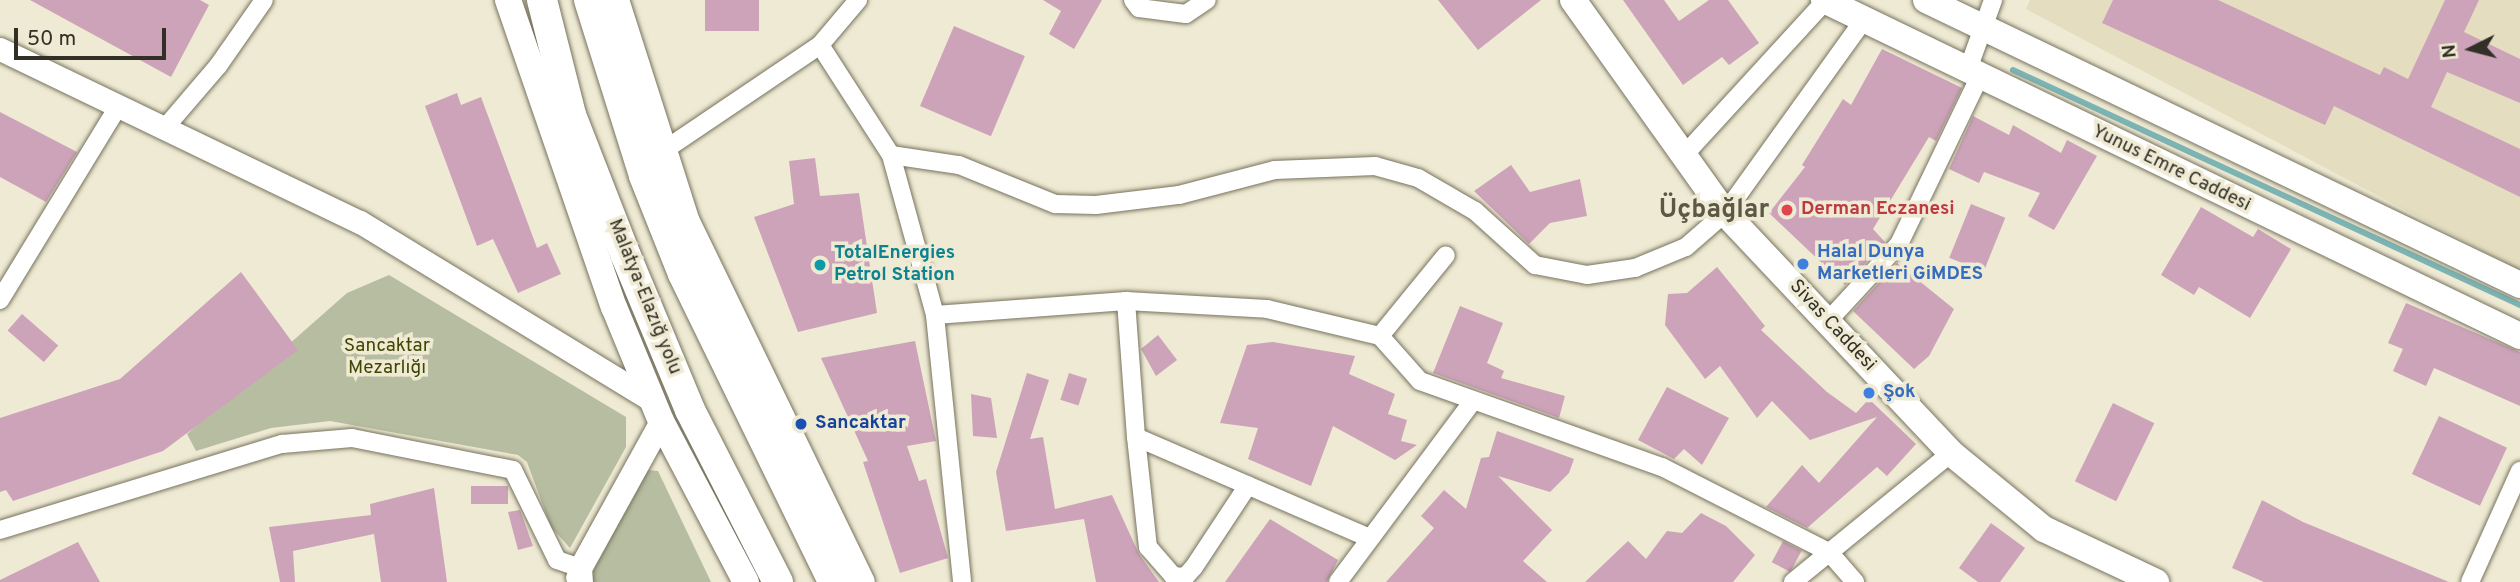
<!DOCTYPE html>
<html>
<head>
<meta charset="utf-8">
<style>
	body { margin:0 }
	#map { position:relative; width:2520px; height:582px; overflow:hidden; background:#efead3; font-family:Overpass,sans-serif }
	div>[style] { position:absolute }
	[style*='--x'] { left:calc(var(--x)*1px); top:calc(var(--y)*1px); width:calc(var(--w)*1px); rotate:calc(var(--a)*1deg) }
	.built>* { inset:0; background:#e4ddc0 }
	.green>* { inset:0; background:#b7bda0 }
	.stream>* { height:6px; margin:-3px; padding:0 3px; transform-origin:3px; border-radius:3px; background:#7cb3b3 }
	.building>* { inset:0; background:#cda3b9; transform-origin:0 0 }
	.roads { filter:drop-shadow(0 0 2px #77735f) drop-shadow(0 0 2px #77735f) }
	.minor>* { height:18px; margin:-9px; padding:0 9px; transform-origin:9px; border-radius:9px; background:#fff }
	.tertiary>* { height:23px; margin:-11.5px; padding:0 11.5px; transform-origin:11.5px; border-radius:11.5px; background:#fff }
	.secondary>* { height:26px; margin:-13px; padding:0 13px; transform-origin:13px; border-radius:13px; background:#fff }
	.trunk>* { height:30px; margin:-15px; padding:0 15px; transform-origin:15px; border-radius:15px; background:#fff }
	.dots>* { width:19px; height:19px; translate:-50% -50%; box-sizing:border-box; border:4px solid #efead3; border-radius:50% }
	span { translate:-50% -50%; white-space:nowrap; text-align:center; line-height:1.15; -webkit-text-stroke:7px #efead3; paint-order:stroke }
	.street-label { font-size:19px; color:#312f26 }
	.health-label { font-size:19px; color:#be3a42; font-weight:700 }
	.left { translate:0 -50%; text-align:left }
	.shop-label { font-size:19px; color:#366cbe; font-weight:700 }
	.culture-label { font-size:19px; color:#0d838f; font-weight:700 }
	.park-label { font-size:19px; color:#3f4600 }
	.transit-label { font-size:19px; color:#164399; font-weight:700 }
	.district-label { font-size:26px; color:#5d5845; font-weight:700 }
	.north { position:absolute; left:2436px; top:14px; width:70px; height:70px; -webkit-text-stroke:5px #efead3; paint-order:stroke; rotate:264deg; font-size:19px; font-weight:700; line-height:28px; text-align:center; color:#312f26 }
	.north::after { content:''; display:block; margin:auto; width:24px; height:32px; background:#312f26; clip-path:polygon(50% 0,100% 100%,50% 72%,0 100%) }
	.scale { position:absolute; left:14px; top:28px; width:152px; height:32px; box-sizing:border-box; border:4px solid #312f26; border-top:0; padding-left:9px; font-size:21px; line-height:24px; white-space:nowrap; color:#312f26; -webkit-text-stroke:5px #efead3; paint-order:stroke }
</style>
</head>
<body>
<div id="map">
	<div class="built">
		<i style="clip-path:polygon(2030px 0,2520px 0,2520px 271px,2026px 9px)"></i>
	</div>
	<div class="green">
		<i style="clip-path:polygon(389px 275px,626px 417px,626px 447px,570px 548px,551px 527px,527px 462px,518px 455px,330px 421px,271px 428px,196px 451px,187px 434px,347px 293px)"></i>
		<i style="clip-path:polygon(647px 470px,658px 471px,711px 582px,593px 582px,591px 572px,639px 475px)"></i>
	</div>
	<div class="stream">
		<i style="--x:2013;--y:70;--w:559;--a:24.87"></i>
	</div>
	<div class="building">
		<i style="clip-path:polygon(30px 0,200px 0,209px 5px,171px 77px)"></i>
		<i style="left:705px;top:0;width:54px;height:31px"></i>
		<i style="clip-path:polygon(1043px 0,1102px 0,1074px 49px,1049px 34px,1061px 11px)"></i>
		<i style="clip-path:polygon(1438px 0,1541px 0,1478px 50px)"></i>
		<i style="clip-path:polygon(1623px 0,1664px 0,1679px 21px,1709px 0,1728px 0,1759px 43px,1729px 65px,1722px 57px,1683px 85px)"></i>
		<i style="clip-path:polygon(2113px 0,2218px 0,2380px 75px,2384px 67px,2408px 79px,2445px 0,2479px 0,2464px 32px,2520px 59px,2520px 103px,2447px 72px,2431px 107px,2520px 149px,2520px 197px,2334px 106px,2325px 125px,2102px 23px)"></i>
		<i style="left:954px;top:26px;width:77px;height:87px;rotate:23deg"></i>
		<i style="clip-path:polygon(1882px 49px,1962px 88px,1936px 141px,1929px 137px,1873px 229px,1885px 242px,1845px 285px,1769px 213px,1805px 167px,1802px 165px,1843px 99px,1851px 105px)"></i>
		<i style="clip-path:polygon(457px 93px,461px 105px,481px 97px,537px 248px,547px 243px,561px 274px,518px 293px,493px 239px,477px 246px,425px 106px)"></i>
		<i style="clip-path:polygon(0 112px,77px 152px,46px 202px,0 177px)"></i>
		<i style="clip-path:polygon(1973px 116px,2009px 135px,2013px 125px,2061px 153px,2067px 140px,2097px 156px,2054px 230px,2028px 216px,2040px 193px,1984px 172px,1979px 183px,1949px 169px)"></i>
		<i style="clip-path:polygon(815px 158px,820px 196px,859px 193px,877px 313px,798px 332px,754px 217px,794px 204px,789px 161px)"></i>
		<i style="clip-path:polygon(1511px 165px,1530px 192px,1580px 179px,1587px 216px,1550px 223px,1529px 244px,1474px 191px)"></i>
		<i style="left:1971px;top:204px;width:37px;height:58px;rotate:22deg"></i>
		<i style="clip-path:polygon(2201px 207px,2253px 237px,2258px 229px,2291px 249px,2250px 318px,2199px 287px,2194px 295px,2161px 275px)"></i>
		<i style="clip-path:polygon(1897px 263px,1954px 309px,1929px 356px,1914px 369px,1853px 311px)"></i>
		<i style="clip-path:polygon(1717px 267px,1765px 326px,1761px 330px,1827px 392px,1856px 413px,1869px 399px,1916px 444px,1887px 476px,1877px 467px,1807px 528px,1766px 507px,1802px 465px,1819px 483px,1877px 417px,1810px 440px,1772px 401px,1757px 418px,1720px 366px,1705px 379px,1665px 325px,1668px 294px,1687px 293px)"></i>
		<i style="clip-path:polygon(241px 272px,298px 350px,163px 451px,13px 501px,6px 490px,0 492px,0 418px,120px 379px)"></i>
		<i style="clip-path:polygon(2406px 303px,2520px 352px,2520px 406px,2434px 368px,2426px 386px,2393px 371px,2403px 349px,2388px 343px)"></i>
		<i style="clip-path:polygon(1460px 306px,1503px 323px,1487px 363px,1504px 371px,1501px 378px,1565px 396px,1559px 418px,1433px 373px)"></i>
		<i style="left:22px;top:314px;width:48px;height:22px;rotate:41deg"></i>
		<i style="clip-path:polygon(1158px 335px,1177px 360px,1156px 376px,1141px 349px)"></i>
		<i style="clip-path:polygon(915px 341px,936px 441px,907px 446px,919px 481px,926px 479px,948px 558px,900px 573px,863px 462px,868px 461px,821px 358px)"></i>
		<i style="clip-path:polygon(1273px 342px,1355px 356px,1349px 374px,1395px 394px,1388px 414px,1407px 420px,1401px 441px,1417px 445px,1395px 460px,1333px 426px,1311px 486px,1248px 459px,1258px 428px,1220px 423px,1247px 345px)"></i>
		<i style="clip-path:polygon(1027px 373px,1049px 380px,1030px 439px,1043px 437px,1055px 509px,1112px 495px,1139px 554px,1159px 582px,1096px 582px,1084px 519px,1006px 531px,996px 472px)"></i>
		<i style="left:1069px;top:373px;width:19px;height:28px;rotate:18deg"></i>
		<i style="clip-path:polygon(1667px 387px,1729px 418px,1702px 465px,1684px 449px,1674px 459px,1638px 440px)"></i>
		<i style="clip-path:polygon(971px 394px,991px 398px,997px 438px,973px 436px)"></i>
		<i style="left:2113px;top:403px;width:46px;height:87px;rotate:26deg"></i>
		<i style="left:2439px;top:416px;width:75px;height:64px;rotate:25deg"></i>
		<i style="clip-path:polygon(1497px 431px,1574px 459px,1569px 473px,1550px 492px,1498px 476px,1552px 530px,1523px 561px,1547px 582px,1386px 582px,1434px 528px,1421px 516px,1444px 490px,1466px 509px,1481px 458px,1489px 457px)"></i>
		<i style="left:471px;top:486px;width:37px;height:18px"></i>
		<i style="clip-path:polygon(434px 488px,447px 582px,381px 582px,374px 534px,293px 551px,295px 582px,280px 582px,269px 527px,371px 515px,370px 504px)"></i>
		<i style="clip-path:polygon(2262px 500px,2303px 522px,2449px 582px,2264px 582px,2232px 568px)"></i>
		<i style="clip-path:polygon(520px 510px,533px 546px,518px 550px,508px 512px)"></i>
		<i style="clip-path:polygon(1701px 513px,1726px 526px,1755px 555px,1733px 582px,1585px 582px,1628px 541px,1646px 559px,1667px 531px,1682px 533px)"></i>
		<i style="clip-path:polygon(1270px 519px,1338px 560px,1327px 582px,1225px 582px)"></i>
		<i style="clip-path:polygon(1991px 523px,2025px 548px,2000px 582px,1978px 582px,1959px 568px)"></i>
		<i style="left:1783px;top:541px;width:21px;height:24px;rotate:28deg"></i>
		<i style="clip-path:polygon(78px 542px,100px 582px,0 582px,0 580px)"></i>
	</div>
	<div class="roads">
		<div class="minor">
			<i style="--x:1133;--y:0;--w:10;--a:53"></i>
			<i style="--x:1139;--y:8;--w:47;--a:7.3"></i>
			<i style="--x:1186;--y:14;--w:25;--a:-34"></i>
			<i style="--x:820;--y:45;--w:131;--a:57.2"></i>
			<i style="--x:891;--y:155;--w:166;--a:74.6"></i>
			<i style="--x:935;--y:315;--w:268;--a:84.2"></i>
			<i style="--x:1967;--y:72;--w:77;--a:-70.1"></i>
			<i style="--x:164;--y:129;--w:83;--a:-49.4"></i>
			<i style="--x:218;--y:66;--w:80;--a:-55.1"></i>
			<i style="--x:663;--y:151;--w:189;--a:-34"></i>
			<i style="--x:820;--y:45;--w:59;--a:-49.8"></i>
			<i style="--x:1686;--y:153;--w:207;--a:-47.5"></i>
			<i style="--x:891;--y:155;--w:69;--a:8.4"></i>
			<i style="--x:959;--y:165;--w:104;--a:22.1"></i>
			<i style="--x:1055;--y:204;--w:41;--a:1.4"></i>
			<i style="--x:1096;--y:205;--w:84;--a:-6.9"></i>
			<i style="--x:1179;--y:195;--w:99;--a:-14.6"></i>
			<i style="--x:1275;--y:170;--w:100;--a:-2.3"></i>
			<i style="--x:1375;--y:166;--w:45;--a:15.6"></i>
			<i style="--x:1418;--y:178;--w:66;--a:30.1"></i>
			<i style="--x:1475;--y:211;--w:81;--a:42"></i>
			<i style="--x:1535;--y:265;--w:53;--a:10.9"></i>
			<i style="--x:1587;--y:275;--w:49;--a:-8.3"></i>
			<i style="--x:1635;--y:268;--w:55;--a:-22.4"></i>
			<i style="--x:1686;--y:247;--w:52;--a:-41.1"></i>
			<i style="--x:1725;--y:213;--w:236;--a:-54.3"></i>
			<i style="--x:0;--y:300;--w:228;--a:-58.6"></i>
			<i style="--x:1126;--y:301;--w:136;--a:85.8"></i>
			<i style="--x:1136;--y:437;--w:254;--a:23.4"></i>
			<i style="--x:935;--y:315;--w:192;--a:-4.2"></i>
			<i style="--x:1126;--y:301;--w:141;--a:3.2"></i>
			<i style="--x:1267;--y:309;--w:116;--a:13.4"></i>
			<i style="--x:1380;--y:336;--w:60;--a:48.4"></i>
			<i style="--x:1420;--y:381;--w:257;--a:19.6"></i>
			<i style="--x:1662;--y:467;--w:187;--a:27"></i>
			<i style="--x:1829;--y:552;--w:40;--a:49"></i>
			<i style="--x:1827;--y:322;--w:106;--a:-47.3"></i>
			<i style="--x:1899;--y:244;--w:184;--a:-64.3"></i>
			<i style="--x:1380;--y:336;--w:104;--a:-50.8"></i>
			<i style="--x:1136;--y:437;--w:111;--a:83.8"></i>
			<i style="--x:1148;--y:547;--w:38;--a:49"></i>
			<i style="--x:1173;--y:576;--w:12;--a:5"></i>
			<i style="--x:1185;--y:577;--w:13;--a:-48"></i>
			<i style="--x:1194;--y:567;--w:98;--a:-56.6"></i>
			<i style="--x:0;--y:530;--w:295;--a:-17"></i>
			<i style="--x:282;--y:444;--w:70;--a:-4.9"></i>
			<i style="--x:352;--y:438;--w:164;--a:11.2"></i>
			<i style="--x:513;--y:470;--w:100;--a:63.9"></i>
			<i style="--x:557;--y:560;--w:24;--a:19"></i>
			<i style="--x:580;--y:568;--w:11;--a:117"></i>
			<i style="--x:1338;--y:582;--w:224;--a:-53.3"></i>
			<i style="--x:1793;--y:582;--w:204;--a:-39.2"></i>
			<i style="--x:2470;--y:582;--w:122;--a:-65.8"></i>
		</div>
		<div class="tertiary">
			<i style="--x:0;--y:49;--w:399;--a:25.7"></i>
			<i style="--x:360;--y:222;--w:343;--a:31.4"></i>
			<i style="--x:581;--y:582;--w:14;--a:-94"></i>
			<i style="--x:580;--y:568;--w:168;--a:-61.1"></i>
		</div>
		<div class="secondary">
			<i style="--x:508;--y:0;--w:325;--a:71"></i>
			<i style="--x:614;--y:307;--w:123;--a:67.6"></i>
			<i style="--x:661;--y:421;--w:182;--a:62.2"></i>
			<i style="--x:616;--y:0;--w:233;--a:72.3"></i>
			<i style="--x:687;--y:222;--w:400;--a:64.1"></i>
			<i style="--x:1573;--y:0;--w:262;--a:54.5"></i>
			<i style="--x:1725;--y:213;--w:330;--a:46.7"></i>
			<i style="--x:1951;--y:453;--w:120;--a:39.3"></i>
			<i style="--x:2044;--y:529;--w:124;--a:25.3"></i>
			<i style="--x:1824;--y:0;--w:773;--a:25.77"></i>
			<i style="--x:1926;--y:0;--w:659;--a:25.63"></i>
		</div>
		<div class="trunk">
			<i style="--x:542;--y:0;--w:119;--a:75.8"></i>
			<i style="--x:571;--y:115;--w:151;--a:68.7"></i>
			<i style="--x:626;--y:256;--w:167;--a:67.4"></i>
			<i style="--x:690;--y:410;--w:193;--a:62.9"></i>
			<i style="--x:589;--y:0;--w:184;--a:72.6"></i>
			<i style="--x:644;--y:176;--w:105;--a:68.3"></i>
			<i style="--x:683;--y:274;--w:343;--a:64"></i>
		</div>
	</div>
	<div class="dots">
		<i style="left:1787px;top:210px;background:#e0444e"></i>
		<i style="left:1803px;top:264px;background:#3f7fe0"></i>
		<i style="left:820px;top:265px;background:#0f9aa8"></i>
		<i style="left:1869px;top:393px;background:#3f7fe0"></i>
		<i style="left:801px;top:424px;background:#1a4fb4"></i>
	</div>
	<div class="street-label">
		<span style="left:2171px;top:169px;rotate:26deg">Yunus Emre Caddesi</span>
		<span style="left:644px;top:297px;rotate:68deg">Malatya-Elazığ yolu</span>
		<span style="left:1832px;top:326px;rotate:47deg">Sivas Caddesi</span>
	</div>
	<div class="health-label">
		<span class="left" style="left:1801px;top:210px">Derman Eczanesi</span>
	</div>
	<div class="shop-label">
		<span class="left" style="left:1817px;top:264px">Halal Dunya<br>Marketleri GiMDES</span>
		<span class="left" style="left:1883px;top:393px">Şok</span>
	</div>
	<div class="culture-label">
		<span class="left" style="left:834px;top:265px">TotalEnergies<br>Petrol Station</span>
	</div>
	<div class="park-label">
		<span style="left:387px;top:358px">Sancaktar<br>Mezarlığı</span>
	</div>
	<div class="transit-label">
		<span class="left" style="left:815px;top:424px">Sancaktar</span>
	</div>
	<div class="district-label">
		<span style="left:1714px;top:211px">Üçbağlar</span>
	</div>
	<div class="north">N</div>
	<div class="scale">50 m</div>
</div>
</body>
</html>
